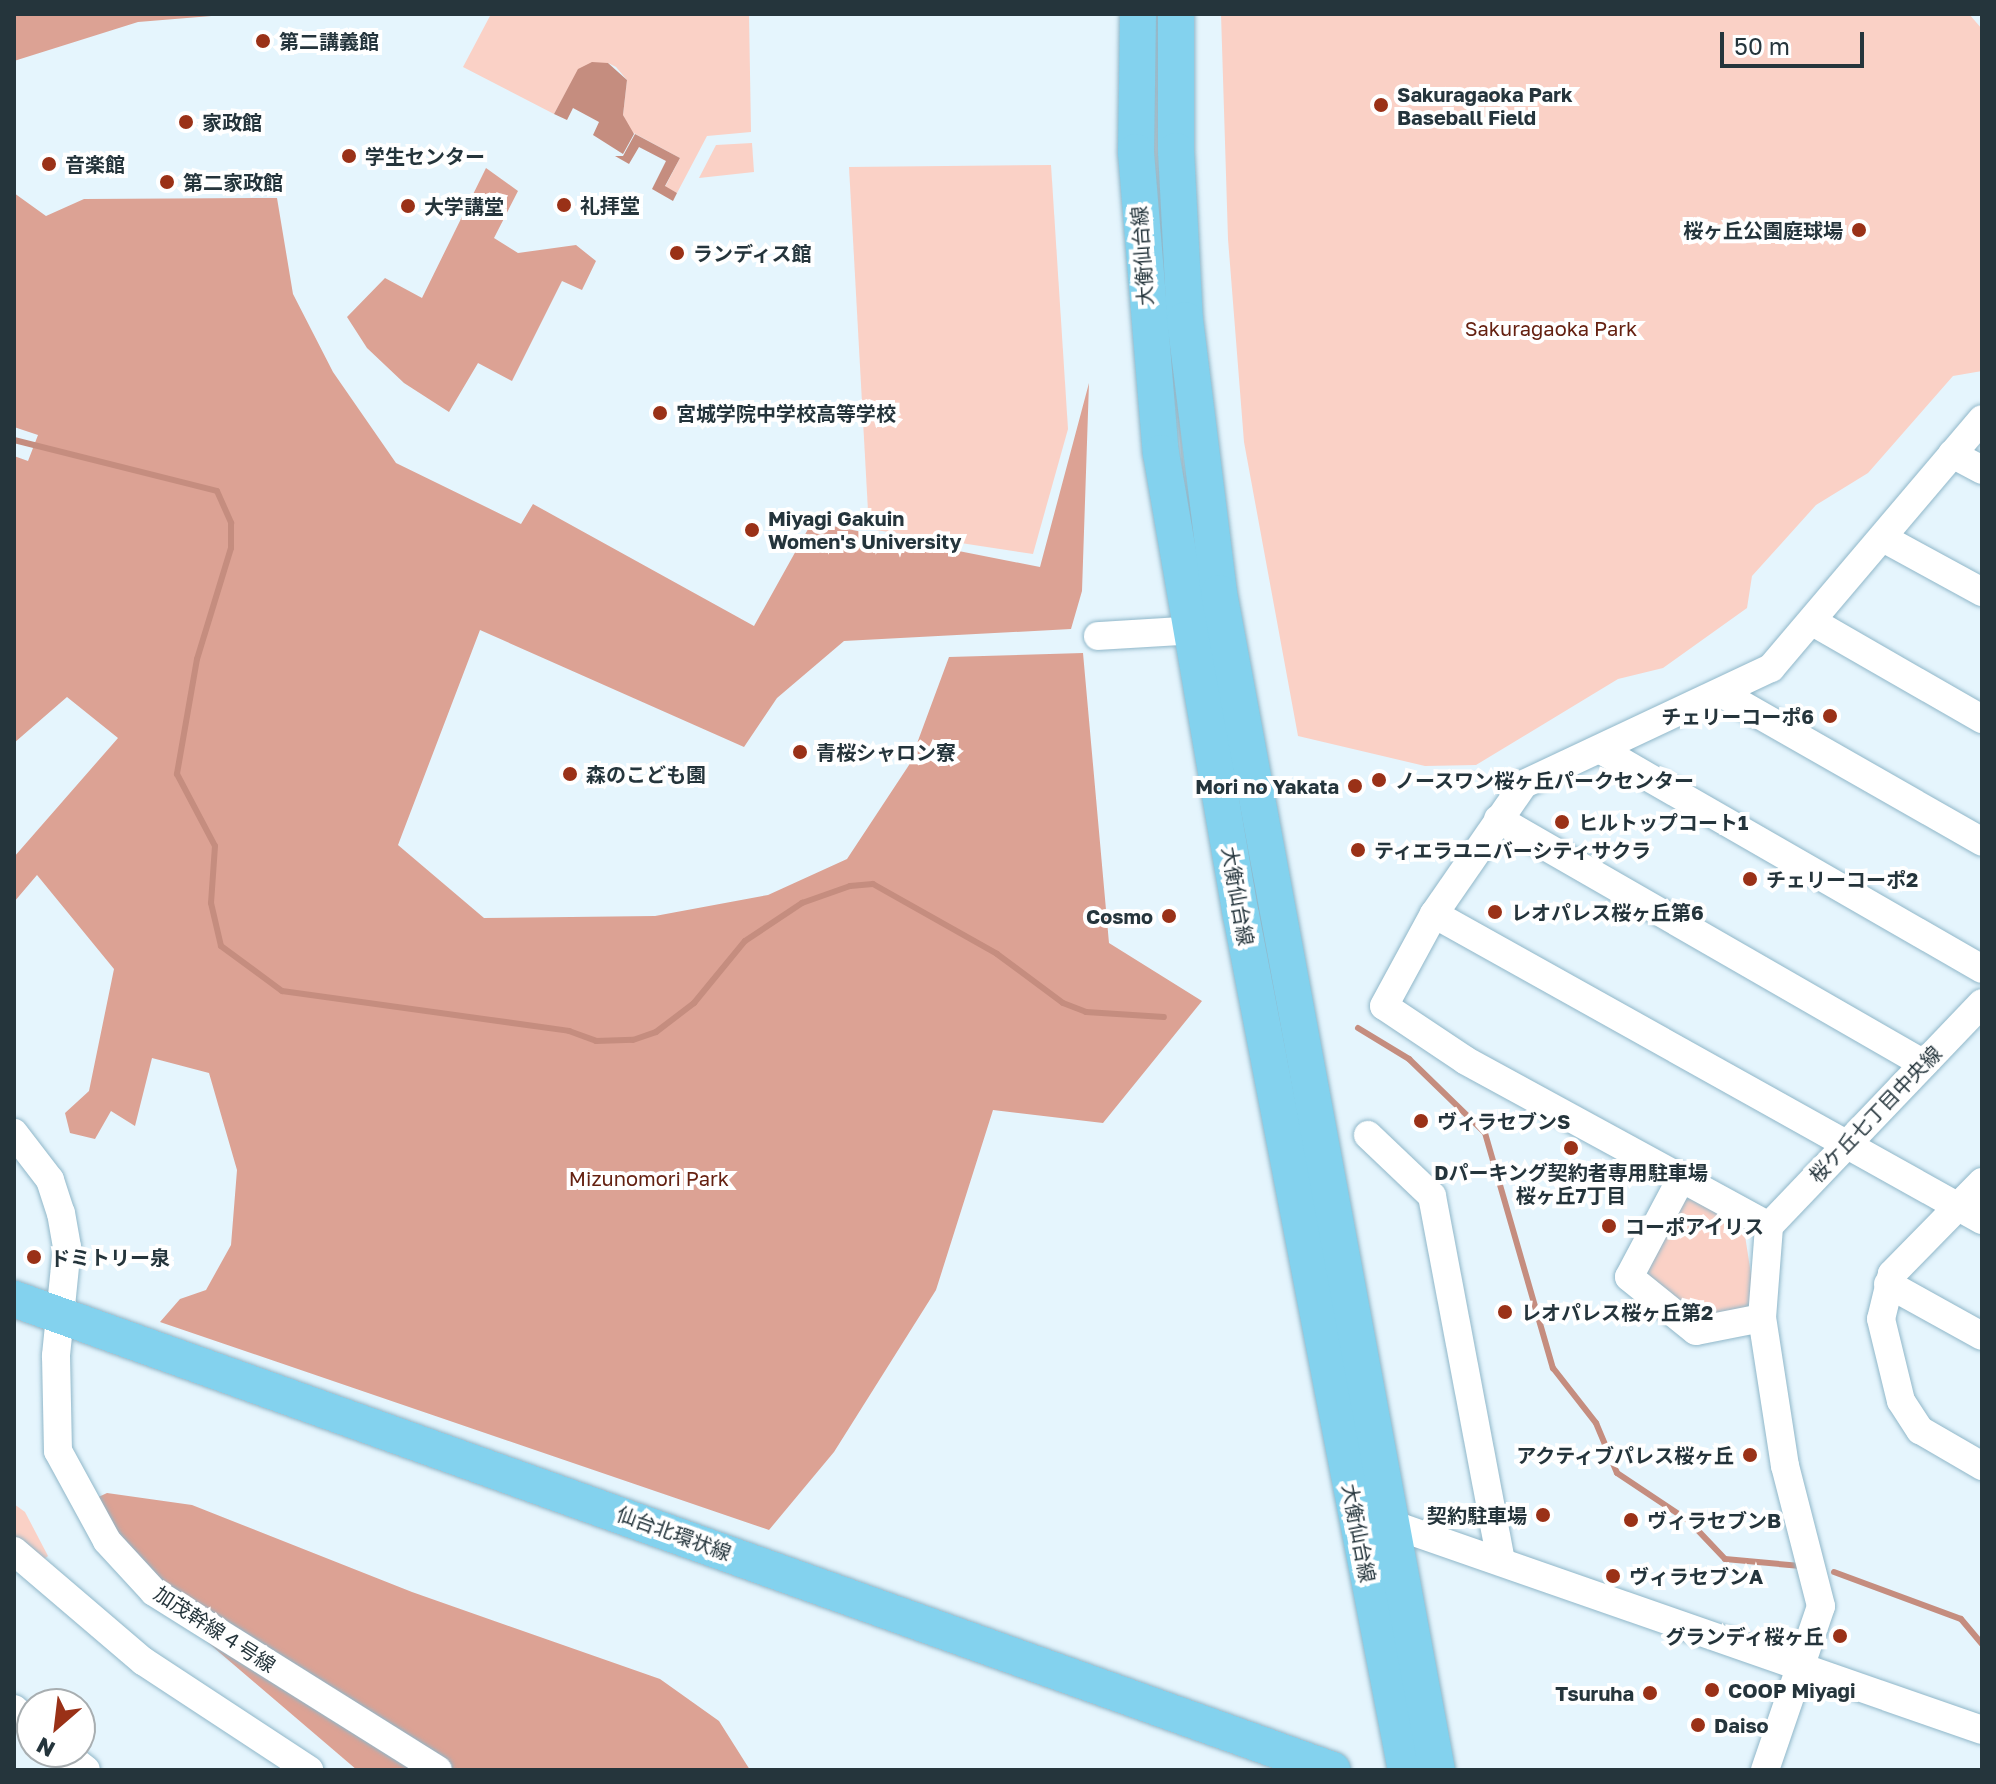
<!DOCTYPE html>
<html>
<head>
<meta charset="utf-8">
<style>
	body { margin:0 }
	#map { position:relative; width:1996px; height:1784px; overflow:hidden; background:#e5f5fd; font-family:"Golos Text","Noto Sans JP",sans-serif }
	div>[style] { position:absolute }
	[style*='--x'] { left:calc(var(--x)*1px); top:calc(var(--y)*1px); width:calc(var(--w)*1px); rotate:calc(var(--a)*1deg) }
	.green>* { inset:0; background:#fad1c6 }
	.forest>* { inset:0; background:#dca294 }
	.water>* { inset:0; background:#c58d7f }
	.stream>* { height:6px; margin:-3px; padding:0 3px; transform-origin:3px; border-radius:3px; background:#c58d7f }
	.roads { filter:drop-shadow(0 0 2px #90b7c9) drop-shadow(0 0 2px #90b7c9) }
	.minor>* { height:28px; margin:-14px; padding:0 14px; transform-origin:14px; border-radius:14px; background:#fff }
	.major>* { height:36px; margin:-18px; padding:0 18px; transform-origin:18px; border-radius:18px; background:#83d2ee }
	.dots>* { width:22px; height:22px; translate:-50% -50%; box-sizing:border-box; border:4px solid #fff; border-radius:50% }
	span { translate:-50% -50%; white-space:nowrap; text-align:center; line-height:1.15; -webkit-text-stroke:8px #fff; paint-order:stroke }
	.poi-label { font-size:20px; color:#25353c; font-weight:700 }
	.left { translate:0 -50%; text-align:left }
	.right { translate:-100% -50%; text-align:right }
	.street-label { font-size:20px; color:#25353c }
	.park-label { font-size:20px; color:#652111 }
	.frame { position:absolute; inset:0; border:16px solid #25353c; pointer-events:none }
	.north { position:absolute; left:16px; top:1688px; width:80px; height:80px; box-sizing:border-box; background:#fff; border:2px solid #a8aeb1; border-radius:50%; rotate:208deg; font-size:22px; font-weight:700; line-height:32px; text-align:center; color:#25353c }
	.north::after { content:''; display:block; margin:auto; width:28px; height:36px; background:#9a3117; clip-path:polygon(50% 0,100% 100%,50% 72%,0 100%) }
	.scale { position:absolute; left:1720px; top:32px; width:144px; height:36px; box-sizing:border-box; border:4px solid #25353c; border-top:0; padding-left:10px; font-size:24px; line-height:28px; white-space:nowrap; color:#25353c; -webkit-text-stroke:6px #fff; paint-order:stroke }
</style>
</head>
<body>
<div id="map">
	<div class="green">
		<i style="clip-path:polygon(491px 14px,749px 14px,751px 132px,707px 136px,677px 193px,665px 187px,680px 158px,630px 131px,623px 115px,627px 80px,616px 67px,608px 63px,579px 69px,554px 114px,463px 67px)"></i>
		<i style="clip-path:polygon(1152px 14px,1161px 14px,1161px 160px,1187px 516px,1153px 159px)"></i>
		<i style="clip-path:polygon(1221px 14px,1969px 14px,1982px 29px,1982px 371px,1953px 376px,1868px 473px,1816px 505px,1752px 576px,1747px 608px,1663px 668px,1618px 679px,1476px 765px,1425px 766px,1298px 736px,1244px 442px,1228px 239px)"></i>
		<i style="clip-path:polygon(752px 143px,754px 172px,699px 178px,716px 145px)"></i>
		<i style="clip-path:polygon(1051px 165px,1068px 429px,1033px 554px,869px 529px,849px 167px)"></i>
		<i style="clip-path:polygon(1693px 1196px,1743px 1223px,1756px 1306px,1700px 1321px,1648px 1281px,1643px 1268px,1680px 1202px)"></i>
		<i style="clip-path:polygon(14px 1504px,25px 1512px,48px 1556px,43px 1560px,14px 1537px)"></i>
	</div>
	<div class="forest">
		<i style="clip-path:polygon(14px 14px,236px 14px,138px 22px,14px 61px)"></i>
		<i style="clip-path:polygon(486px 168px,518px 191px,494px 238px,518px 253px,576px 245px,596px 261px,582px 290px,562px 281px,512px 381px,478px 363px,449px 412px,404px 383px,367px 348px,347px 317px,385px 278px,422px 298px)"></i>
		<i style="clip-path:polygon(14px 193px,46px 216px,84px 199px,277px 198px,293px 294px,333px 372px,396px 463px,521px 524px,533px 504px,754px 626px,812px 522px,1040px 567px,1089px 383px,1082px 591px,1071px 629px,844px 641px,777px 698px,744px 747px,480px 630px,398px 845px,484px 918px,655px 916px,768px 895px,847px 859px,909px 765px,949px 657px,1083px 653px,1109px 943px,1202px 1001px,1103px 1123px,993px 1110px,936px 1290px,834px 1452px,769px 1530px,160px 1322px,180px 1299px,206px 1290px,231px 1245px,237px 1170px,209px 1073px,152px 1058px,135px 1126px,111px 1111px,95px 1139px,70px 1133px,65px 1113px,89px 1091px,114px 969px,37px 875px,14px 902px,14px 857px,118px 738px,67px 697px,14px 743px,14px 456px,28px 461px,38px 435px,14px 427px)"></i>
		<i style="clip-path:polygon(107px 1493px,192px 1505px,412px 1592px,660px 1679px,719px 1721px,750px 1770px,357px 1770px,185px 1623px,92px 1500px)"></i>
	</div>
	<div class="water">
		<i style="clip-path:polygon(592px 62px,608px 63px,627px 80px,623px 115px,634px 134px,623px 154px,593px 135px,599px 122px,573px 108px,567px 120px,554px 114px,578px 69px)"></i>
		<i style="clip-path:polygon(635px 134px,680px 158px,665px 186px,677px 193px,673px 201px,652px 189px,666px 161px,639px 147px,629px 164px,615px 156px,623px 156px)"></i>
	</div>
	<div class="stream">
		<i style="--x:14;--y:440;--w:209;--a:14.1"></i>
		<i style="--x:217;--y:491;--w:35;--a:66"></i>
		<i style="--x:231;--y:523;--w:25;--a:90"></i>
		<i style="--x:231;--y:548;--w:116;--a:107"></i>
		<i style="--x:197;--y:659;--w:117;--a:99.9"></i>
		<i style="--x:177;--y:774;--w:81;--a:62.2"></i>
		<i style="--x:215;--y:846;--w:57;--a:94"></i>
		<i style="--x:211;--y:903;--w:44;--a:76.9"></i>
		<i style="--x:221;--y:946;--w:76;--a:36.4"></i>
		<i style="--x:282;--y:991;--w:290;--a:7.9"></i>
		<i style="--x:569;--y:1031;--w:29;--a:20"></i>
		<i style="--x:596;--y:1041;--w:37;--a:-2"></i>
		<i style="--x:633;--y:1040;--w:24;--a:-19"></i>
		<i style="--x:656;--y:1032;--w:48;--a:-37.3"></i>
		<i style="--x:694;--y:1003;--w:80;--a:-50.6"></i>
		<i style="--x:745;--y:941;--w:69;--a:-33.7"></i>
		<i style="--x:802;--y:903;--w:51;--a:-19.5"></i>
		<i style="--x:850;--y:886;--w:23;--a:-5"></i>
		<i style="--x:873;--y:884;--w:142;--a:29.4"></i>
		<i style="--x:997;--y:954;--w:82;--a:36.6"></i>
		<i style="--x:1063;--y:1003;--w:25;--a:21"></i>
		<i style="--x:1086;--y:1012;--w:78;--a:3.7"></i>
		<i style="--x:1358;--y:1028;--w:60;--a:31.3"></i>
		<i style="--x:1409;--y:1059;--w:106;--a:44.2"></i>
		<i style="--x:1485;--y:1133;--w:245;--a:73.9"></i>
		<i style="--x:1553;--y:1368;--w:70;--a:52"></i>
		<i style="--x:1596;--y:1423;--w:54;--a:67.2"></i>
		<i style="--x:1617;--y:1473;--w:87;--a:33.7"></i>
		<i style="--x:1689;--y:1521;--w:52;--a:46.5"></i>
		<i style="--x:1725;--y:1559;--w:76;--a:5.3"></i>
		<i style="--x:1834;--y:1572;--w:135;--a:20.3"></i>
		<i style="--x:1961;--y:1619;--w:33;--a:50"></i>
	</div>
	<div class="roads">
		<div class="minor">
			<i style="--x:1952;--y:454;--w:34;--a:28"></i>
			<i style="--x:1883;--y:538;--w:113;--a:28.6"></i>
			<i style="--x:1813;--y:622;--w:195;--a:29.9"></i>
			<i style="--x:1098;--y:636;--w:114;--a:-3.5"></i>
			<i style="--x:1723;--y:694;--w:298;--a:29.7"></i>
			<i style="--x:1603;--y:751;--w:437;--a:29.9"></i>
			<i style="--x:1498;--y:819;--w:491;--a:29.9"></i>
			<i style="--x:1434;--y:914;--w:628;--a:29.18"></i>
			<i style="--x:14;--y:1133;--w:59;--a:52.5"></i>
			<i style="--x:50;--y:1180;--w:35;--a:72"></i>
			<i style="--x:61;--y:1213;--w:35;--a:80"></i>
			<i style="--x:67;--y:1247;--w:110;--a:95.8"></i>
			<i style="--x:56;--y:1356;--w:95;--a:88.8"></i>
			<i style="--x:58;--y:1451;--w:102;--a:61.4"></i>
			<i style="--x:107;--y:1541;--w:69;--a:47.3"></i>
			<i style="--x:154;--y:1592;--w:335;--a:32.1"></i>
			<i style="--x:1368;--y:1135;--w:88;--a:43.6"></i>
			<i style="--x:1432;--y:1196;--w:370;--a:79.3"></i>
			<i style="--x:1682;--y:1177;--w:113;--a:117.9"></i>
			<i style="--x:1629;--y:1277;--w:86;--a:38.9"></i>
			<i style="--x:1696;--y:1331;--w:67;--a:-11.1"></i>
			<i style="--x:1982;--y:1182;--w:129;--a:134.4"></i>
			<i style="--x:1892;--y:1274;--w:46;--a:103.7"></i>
			<i style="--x:1881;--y:1319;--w:84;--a:76.3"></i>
			<i style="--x:1901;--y:1401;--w:35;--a:57"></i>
			<i style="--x:1920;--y:1430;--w:72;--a:30.1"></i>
			<i style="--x:1769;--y:1226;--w:346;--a:-151.4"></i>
			<i style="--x:1465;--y:1060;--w:97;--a:-146.3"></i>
			<i style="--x:1384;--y:1006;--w:105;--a:-61.5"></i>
			<i style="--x:1434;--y:914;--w:158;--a:-55.3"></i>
			<i style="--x:1524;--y:784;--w:273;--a:-25.2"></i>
			<i style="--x:1771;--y:668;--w:326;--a:-49.7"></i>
			<i style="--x:1769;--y:1226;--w:308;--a:-46.3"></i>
			<i style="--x:1888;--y:1284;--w:107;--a:29"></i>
			<i style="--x:1391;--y:1524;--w:626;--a:19.22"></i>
			<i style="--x:14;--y:1551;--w:170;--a:40.5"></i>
			<i style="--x:143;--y:1661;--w:199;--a:33.3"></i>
			<i style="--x:14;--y:1709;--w:24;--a:42"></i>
			<i style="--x:63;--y:1752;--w:29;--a:38"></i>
			<i style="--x:1765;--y:1770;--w:173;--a:-71.1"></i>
			<i style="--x:1821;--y:1606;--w:145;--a:-104.4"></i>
			<i style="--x:1785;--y:1466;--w:150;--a:-98.8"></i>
			<i style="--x:1762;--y:1318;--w:92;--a:-85.6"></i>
		</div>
		<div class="major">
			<i style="--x:1138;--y:14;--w:138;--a:90.8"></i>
			<i style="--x:1136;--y:152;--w:302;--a:85.3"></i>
			<i style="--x:1161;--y:453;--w:469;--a:80.2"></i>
			<i style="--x:1241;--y:915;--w:871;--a:79.08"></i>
			<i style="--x:1176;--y:14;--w:137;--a:90"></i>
			<i style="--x:1176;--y:151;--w:169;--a:87"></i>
			<i style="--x:1185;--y:320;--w:275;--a:82.9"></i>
			<i style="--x:1219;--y:593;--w:1197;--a:79.51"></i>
			<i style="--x:14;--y:1299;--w:1400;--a:19.66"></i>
		</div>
	</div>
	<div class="dots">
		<i style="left:263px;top:41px;background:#9a3117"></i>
		<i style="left:1381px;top:105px;background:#9a3117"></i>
		<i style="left:186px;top:122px;background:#9a3117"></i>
		<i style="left:349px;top:156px;background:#9a3117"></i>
		<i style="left:49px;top:164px;background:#9a3117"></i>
		<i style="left:167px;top:182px;background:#9a3117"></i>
		<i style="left:564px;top:205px;background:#9a3117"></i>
		<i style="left:408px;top:206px;background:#9a3117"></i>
		<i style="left:1859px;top:230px;background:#9a3117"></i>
		<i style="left:677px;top:253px;background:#9a3117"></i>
		<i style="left:660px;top:413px;background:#9a3117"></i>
		<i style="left:752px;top:530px;background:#9a3117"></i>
		<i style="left:1830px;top:716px;background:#9a3117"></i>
		<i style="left:800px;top:752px;background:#9a3117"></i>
		<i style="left:570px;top:774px;background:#9a3117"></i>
		<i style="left:1379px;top:780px;background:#9a3117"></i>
		<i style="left:1355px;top:786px;background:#9a3117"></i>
		<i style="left:1562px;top:822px;background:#9a3117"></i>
		<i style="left:1358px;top:850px;background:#9a3117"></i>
		<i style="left:1750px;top:879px;background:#9a3117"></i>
		<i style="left:1495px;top:912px;background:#9a3117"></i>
		<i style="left:1169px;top:916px;background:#9a3117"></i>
		<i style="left:1421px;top:1121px;background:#9a3117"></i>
		<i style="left:1571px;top:1148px;background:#9a3117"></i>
		<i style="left:1609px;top:1226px;background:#9a3117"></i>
		<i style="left:34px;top:1257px;background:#9a3117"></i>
		<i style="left:1505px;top:1312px;background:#9a3117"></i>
		<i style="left:1750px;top:1455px;background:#9a3117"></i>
		<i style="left:1543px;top:1515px;background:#9a3117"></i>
		<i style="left:1631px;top:1520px;background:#9a3117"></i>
		<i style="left:1613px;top:1576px;background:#9a3117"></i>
		<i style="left:1840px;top:1636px;background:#9a3117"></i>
		<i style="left:1712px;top:1690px;background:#9a3117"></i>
		<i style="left:1650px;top:1693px;background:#9a3117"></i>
		<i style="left:1698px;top:1725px;background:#9a3117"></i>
	</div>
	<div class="poi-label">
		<span class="left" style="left:279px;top:41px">第二講義館</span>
		<span class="left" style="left:1397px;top:106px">Sakuragaoka Park<br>Baseball Field</span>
		<span class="left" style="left:202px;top:122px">家政館</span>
		<span class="left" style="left:365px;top:156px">学生センター</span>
		<span class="left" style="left:65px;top:164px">音楽館</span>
		<span class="left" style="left:183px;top:182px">第二家政館</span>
		<span class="left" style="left:580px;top:205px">礼拝堂</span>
		<span class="left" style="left:424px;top:206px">大学講堂</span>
		<span class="right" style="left:1843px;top:230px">桜ヶ丘公園庭球場</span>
		<span class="left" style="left:693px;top:253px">ランディス館</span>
		<span class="left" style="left:676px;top:413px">宮城学院中学校高等学校</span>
		<span class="left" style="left:768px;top:530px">Miyagi Gakuin<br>Women's University</span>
		<span class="right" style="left:1814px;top:716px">チェリーコーポ6</span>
		<span class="left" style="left:816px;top:752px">青桜シャロン寮</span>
		<span class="left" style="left:586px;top:774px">森のこども園</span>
		<span class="left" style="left:1395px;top:780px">ノースワン桜ヶ丘パークセンター</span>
		<span class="right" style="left:1339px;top:786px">Mori no Yakata</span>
		<span class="left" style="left:1578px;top:822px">ヒルトップコート1</span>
		<span class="left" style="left:1374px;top:850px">ティエラユニバーシティサクラ</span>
		<span class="left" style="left:1766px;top:879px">チェリーコーポ2</span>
		<span class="left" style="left:1511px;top:912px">レオパレス桜ヶ丘第6</span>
		<span class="right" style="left:1153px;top:916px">Cosmo</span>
		<span class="left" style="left:1437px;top:1121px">ヴィラセブンS</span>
		<span style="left:1571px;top:1184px">Dパーキング契約者専用駐車場<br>桜ヶ丘7丁目</span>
		<span class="left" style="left:1625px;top:1226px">コーポアイリス</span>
		<span class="left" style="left:50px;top:1257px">ドミトリー泉</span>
		<span class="left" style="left:1521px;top:1312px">レオパレス桜ヶ丘第2</span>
		<span class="right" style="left:1734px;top:1455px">アクティブパレス桜ヶ丘</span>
		<span class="right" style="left:1527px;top:1515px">契約駐車場</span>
		<span class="left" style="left:1647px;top:1520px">ヴィラセブンB</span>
		<span class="left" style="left:1629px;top:1576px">ヴィラセブンA</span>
		<span class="right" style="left:1824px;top:1636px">グランディ桜ヶ丘</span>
		<span class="left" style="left:1728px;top:1690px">COOP Miyagi</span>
		<span class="right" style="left:1634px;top:1693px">Tsuruha</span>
		<span class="left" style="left:1714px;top:1725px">Daiso</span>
	</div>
	<div class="street-label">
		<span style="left:1142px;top:256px;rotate:-94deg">大衡仙台線</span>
		<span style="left:1238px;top:896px;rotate:80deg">大衡仙台線</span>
		<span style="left:1875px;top:1114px;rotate:-46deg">桜ケ丘七丁目中央線</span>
		<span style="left:674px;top:1533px;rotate:20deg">仙台北環状線</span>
		<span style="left:1359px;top:1533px;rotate:79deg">大衡仙台線</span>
		<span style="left:215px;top:1629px;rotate:33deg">加茂幹線４号線</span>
	</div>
	<div class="park-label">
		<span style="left:1551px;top:328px">Sakuragaoka Park</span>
		<span style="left:649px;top:1178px">Mizunomori Park</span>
	</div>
	<div class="frame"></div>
	<div class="north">N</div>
	<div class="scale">50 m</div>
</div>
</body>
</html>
